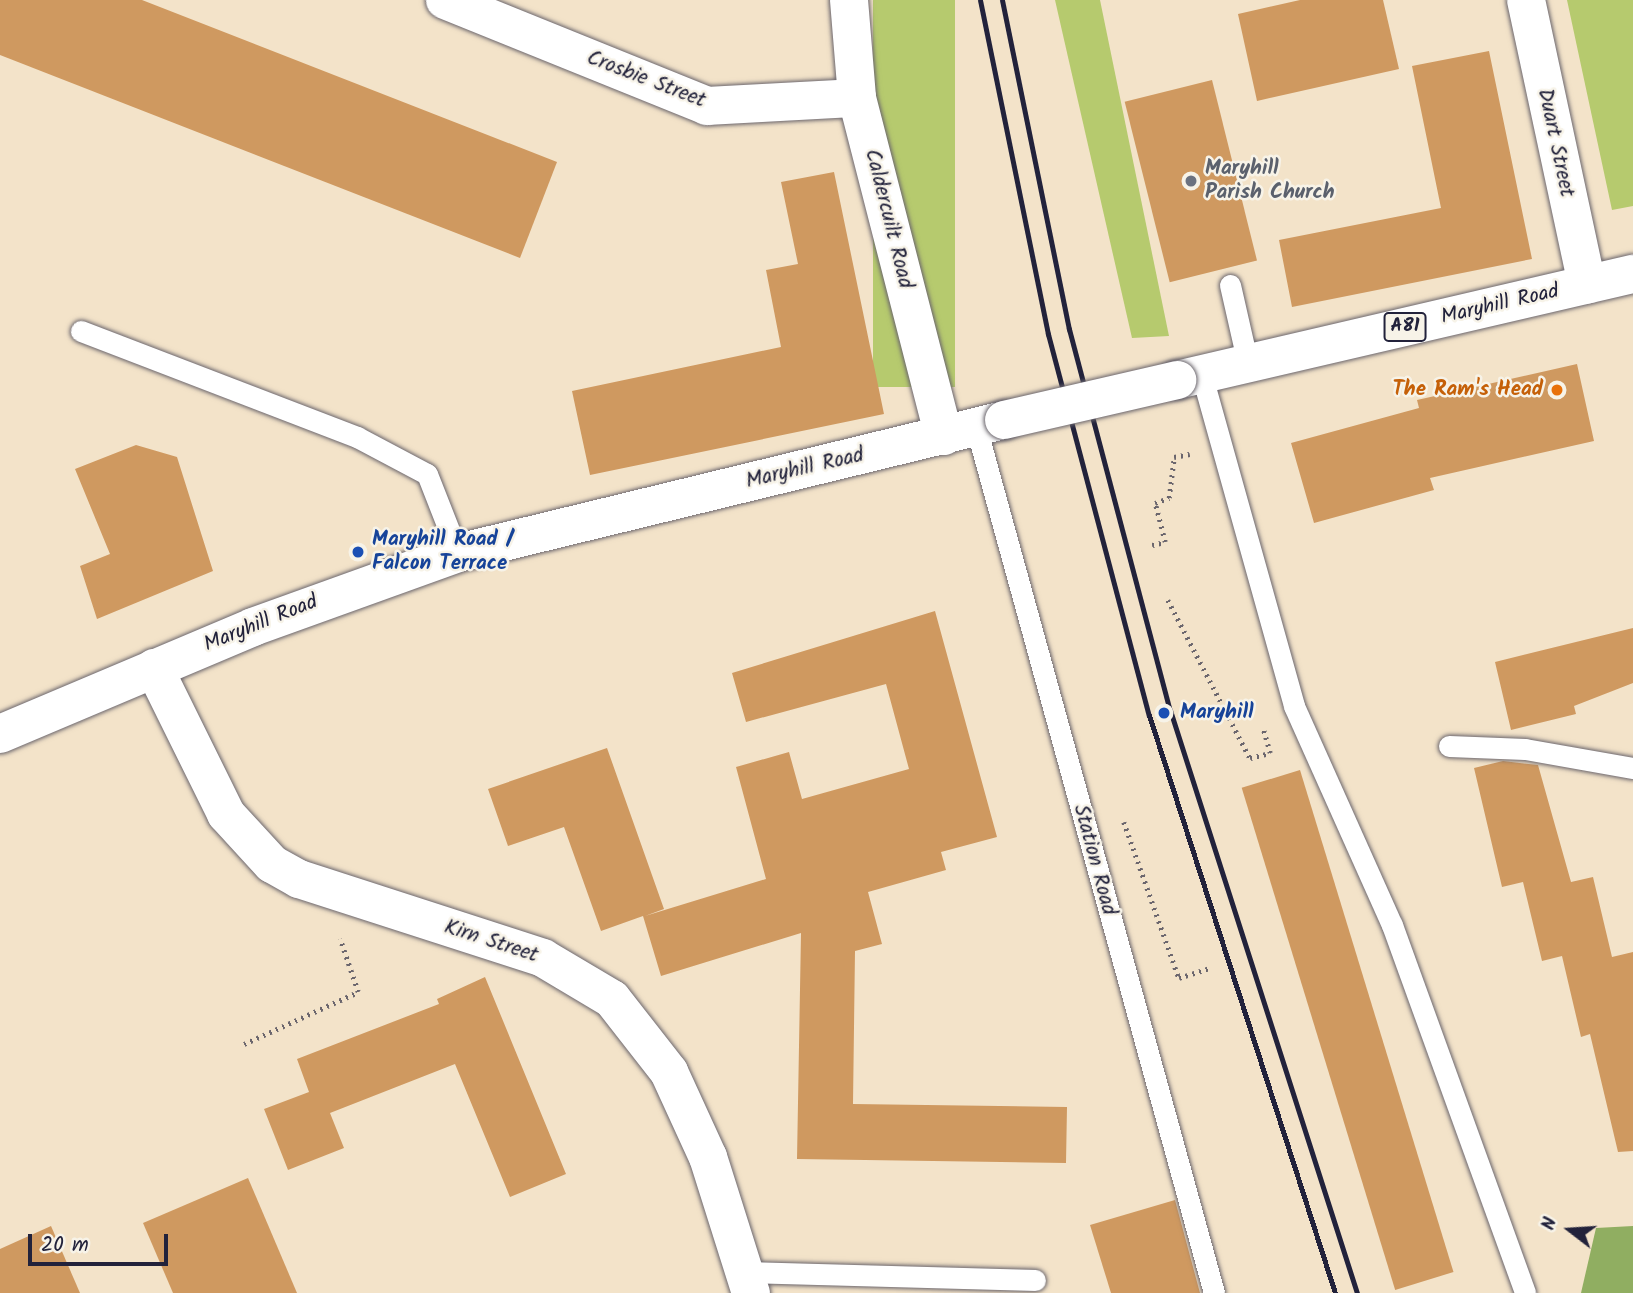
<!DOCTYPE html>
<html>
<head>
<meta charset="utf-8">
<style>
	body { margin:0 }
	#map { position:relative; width:1633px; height:1293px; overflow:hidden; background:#f3e3c9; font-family:Kalam,sans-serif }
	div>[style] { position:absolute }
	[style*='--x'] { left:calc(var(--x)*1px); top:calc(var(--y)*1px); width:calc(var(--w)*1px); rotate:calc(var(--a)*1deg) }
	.green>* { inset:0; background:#b6ca6e; transform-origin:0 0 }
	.forest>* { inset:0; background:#90ae61 }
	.building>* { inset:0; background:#cf9960; transform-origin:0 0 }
	.path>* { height:4.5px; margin-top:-2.25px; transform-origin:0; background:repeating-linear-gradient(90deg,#6b666d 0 2px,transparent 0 7px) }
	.roads { filter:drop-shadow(0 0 2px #6b666d) drop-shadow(0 0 2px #6b666d) }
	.lane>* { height:21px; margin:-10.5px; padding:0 10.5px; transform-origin:10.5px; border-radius:10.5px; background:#fff }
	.street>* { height:38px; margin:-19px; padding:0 19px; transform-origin:19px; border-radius:19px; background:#fff }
	.secondary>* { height:38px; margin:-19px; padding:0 19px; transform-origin:19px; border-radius:19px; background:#fff }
	.primary>* { height:38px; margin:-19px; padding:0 19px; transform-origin:19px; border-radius:19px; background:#fff }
	.rail>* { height:5px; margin:-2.5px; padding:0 2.5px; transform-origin:2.5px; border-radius:2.5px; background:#22223b }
	.bridges { filter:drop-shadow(0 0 2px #6b666d) drop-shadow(0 0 2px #6b666d) }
	.primary-bridge>* { height:38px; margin:-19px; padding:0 19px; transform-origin:19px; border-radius:19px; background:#fff }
	.dots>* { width:19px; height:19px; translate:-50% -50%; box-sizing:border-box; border:4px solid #f7f3e8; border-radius:50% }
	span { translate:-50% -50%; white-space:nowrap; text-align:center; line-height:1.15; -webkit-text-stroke:5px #f7f3e8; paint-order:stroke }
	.shield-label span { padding:2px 5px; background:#f7f3e8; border:2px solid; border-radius:5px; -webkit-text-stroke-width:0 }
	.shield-label { font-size:19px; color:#22223b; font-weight:700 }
	.street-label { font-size:21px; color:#22223b }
	.worship-label { font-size:21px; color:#5b616d; font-weight:700 }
	.left { translate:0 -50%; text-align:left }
	.food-label { font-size:21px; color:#c56008; font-weight:700 }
	.right { translate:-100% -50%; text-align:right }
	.transit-label { font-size:21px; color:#164399; font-weight:700 }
	.north { position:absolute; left:1535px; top:1195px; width:70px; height:70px; -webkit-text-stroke:5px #f7f3e8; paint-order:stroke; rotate:287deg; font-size:19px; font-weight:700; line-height:28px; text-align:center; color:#22223b }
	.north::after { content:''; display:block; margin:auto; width:24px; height:32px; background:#22223b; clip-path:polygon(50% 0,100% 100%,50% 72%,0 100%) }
	.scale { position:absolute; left:28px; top:1234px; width:140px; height:32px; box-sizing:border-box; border:4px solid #22223b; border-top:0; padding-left:9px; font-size:21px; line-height:24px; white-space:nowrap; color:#22223b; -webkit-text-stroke:5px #f7f3e8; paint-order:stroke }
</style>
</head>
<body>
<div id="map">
	<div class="green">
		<i style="left:873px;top:0;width:82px;height:387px"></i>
		<i style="clip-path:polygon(1055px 0,1100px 0,1169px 336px,1132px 338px)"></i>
		<i style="clip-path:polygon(1567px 0,1633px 0,1633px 206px,1612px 210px)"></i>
	</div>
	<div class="forest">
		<i style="clip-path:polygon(1633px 1226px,1633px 1293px,1581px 1293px,1596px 1228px)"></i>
	</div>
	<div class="building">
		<i style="clip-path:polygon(0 0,142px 0,557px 162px,520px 258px,0 55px)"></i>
		<i style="clip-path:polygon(1300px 0,1383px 0,1399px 69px,1257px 101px,1238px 14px)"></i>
		<i style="clip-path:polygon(1489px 51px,1532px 259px,1292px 307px,1279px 240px,1441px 208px,1412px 66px)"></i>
		<i style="left:1212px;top:80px;width:186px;height:90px;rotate:76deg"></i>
		<i style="clip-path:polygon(834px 172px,884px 414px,590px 475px,572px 391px,781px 347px,766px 270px,798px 264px,781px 182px)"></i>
		<i style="clip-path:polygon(1577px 364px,1594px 441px,1430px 478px,1434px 490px,1314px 523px,1291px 443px,1419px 408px,1417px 400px)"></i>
		<i style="clip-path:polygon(136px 445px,177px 457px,213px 571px,97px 619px,80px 566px,110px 554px,75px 469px)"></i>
		<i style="clip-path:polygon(935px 611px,997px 837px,941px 852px,946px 870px,868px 892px,882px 944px,855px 951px,853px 1104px,1067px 1107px,1066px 1163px,797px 1159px,801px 933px,661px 976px,643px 916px,601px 931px,564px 827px,508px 846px,488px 789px,607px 748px,664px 909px,645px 916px,766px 879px,736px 767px,789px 752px,802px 799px,909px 769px,886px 684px,746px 722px,732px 673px)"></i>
		<i style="clip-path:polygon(1633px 628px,1633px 683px,1574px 706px,1576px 714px,1511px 730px,1495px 662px)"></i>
		<i style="clip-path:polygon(1503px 761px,1538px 765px,1571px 882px,1593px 877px,1612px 957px,1633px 952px,1633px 1151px,1618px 1152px,1590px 1034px,1581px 1037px,1562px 956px,1542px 961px,1523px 882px,1502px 887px,1474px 768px)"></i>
		<i style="left:1300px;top:770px;width:525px;height:61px;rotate:73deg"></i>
		<i style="clip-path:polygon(485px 977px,566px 1174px,510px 1197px,455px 1064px,330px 1113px,344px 1148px,288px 1170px,264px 1109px,309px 1092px,297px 1059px,439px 1004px,437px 999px)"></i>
		<i style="clip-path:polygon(248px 1178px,297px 1293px,173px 1293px,143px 1223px)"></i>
		<i style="clip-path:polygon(1175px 1200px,1200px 1293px,1111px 1293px,1090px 1225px)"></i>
		<i style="clip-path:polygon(51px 1226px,80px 1293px,0 1293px,0 1249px)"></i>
	</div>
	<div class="path">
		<i style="--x:1152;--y:545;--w:13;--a:-13"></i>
		<i style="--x:1165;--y:542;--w:40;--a:-104.4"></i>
		<i style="--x:1155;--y:503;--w:15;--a:-20"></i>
		<i style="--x:1169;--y:498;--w:41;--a:-83"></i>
		<i style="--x:1174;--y:457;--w:16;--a:-11"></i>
		<i style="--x:1168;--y:600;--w:178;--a:62.6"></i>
		<i style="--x:1250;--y:758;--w:21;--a:-14"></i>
		<i style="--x:1270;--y:753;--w:25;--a:-106"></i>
		<i style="--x:1124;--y:822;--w:165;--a:70.6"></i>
		<i style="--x:1179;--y:978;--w:32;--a:-18"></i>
		<i style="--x:244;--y:1044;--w:125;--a:-24.5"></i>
		<i style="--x:358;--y:992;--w:56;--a:-108.8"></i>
	</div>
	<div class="roads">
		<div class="lane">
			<i style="--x:1230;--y:285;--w:81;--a:77.2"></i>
			<i style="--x:81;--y:331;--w:296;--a:21"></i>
			<i style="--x:357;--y:437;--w:79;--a:27.9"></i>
			<i style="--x:427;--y:474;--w:85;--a:68.6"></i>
			<i style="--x:1202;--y:376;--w:343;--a:74.4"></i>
			<i style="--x:1294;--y:706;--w:240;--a:65.9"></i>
			<i style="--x:1392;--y:925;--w:391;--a:70.1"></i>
			<i style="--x:976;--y:427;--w:898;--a:74.63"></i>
			<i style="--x:1449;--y:746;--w:76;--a:2.3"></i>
			<i style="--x:1525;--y:749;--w:110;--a:10"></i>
			<i style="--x:746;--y:1272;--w:289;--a:1.6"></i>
		</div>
		<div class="street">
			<i style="--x:445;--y:0;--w:283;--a:22"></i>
			<i style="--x:707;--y:106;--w:150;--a:-3.1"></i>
			<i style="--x:1526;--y:0;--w:291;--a:77.9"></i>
			<i style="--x:154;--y:668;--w:163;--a:63.7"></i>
			<i style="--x:226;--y:814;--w:68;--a:47.4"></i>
			<i style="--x:272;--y:864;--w:31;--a:29"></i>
			<i style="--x:299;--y:879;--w:256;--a:17.9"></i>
			<i style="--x:543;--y:958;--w:80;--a:30.7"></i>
			<i style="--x:612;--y:999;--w:93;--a:52"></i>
			<i style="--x:669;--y:1072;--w:94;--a:65.4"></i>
			<i style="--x:708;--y:1157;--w:143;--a:72.5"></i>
		</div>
		<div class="secondary">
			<i style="--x:849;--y:0;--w:98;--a:85.3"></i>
			<i style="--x:857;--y:98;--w:349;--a:75.6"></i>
		</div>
		<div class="primary">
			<i style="--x:1177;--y:380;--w:468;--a:-13.1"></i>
			<i style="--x:0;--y:734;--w:275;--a:-22.9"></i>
			<i style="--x:253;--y:627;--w:218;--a:-19.8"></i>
			<i style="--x:458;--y:553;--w:562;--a:-13.69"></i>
		</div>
	</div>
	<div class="rail">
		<i style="--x:980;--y:0;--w:341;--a:78.5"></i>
		<i style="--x:1048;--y:334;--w:394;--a:75.2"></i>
		<i style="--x:1149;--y:715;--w:607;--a:72.16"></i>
		<i style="--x:1002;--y:0;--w:336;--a:78.5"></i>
		<i style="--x:1069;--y:329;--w:394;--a:75.2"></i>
		<i style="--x:1170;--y:710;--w:612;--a:72.22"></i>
	</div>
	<div class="bridges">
		<div class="primary-bridge">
			<i style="--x:1004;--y:420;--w:178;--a:-13"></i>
		</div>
	</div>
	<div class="dots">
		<i style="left:1191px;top:181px;background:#6b7280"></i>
		<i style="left:1557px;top:390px;background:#e8710a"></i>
		<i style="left:358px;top:552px;background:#1a4fb4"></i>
		<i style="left:1164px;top:713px;background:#1a4fb4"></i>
	</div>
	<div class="shield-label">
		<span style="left:1405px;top:327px">A81</span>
	</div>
	<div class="street-label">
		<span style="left:646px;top:80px;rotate:21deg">Crosbie Street</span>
		<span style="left:1555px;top:143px;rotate:78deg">Duart Street</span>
		<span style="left:888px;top:219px;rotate:76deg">Caldercuilt Road</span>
		<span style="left:1500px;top:305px;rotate:-13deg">Maryhill Road</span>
		<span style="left:805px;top:469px;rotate:-13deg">Maryhill Road</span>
		<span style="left:261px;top:624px;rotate:-22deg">Maryhill Road</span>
		<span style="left:1094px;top:860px;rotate:75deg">Station Road</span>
		<span style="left:491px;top:942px;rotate:18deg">Kirn Street</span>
	</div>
	<div class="worship-label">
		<span class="left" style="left:1205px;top:181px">Maryhill<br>Parish Church</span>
	</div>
	<div class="food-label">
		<span class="right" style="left:1543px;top:390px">The Ram's Head</span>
	</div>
	<div class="transit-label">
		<span class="left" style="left:372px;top:552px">Maryhill Road /<br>Falcon Terrace</span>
		<span class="left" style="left:1180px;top:713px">Maryhill</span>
	</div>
	<div class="north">N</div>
	<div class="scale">20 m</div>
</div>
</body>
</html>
